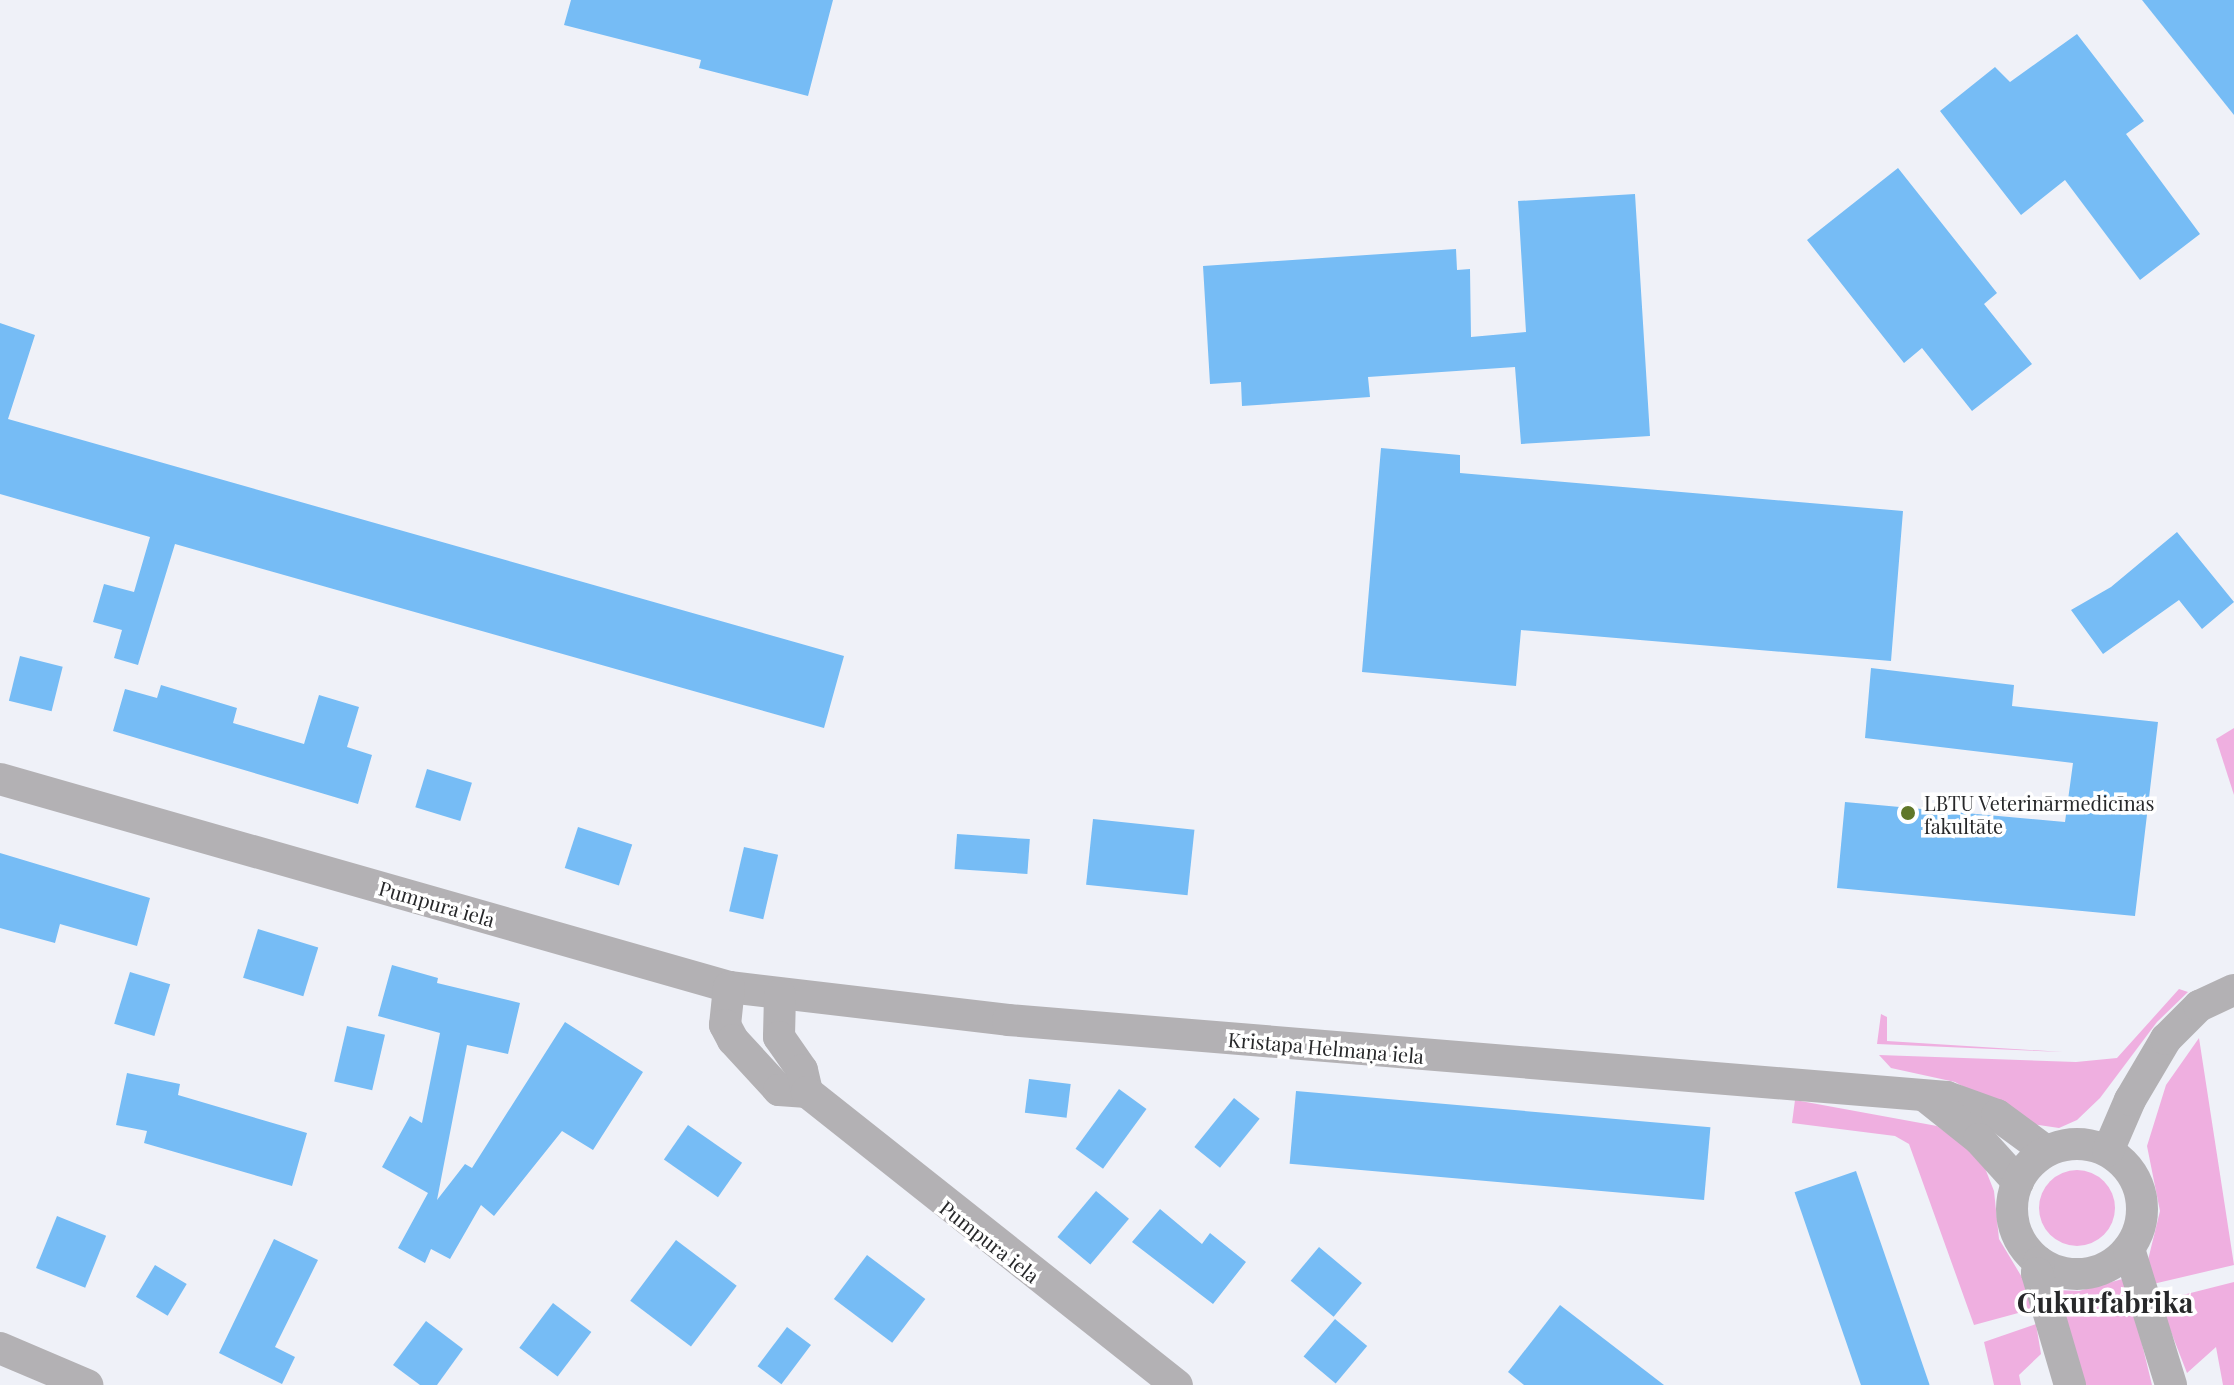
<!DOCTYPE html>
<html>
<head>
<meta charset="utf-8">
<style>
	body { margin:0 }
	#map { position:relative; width:2234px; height:1385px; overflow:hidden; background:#eff1f8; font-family:"Playfair Display",serif }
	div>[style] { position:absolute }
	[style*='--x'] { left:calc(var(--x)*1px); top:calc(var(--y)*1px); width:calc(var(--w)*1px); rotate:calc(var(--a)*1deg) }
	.green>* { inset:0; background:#efafe0 }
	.round { border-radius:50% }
	.building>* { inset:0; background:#76bcf5; transform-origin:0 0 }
	.street>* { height:32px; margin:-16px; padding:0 16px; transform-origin:16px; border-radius:16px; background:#b3b1b4 }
	.street>.ring { margin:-16px; padding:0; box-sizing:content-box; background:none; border:32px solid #b3b1b4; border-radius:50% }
	.dots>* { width:22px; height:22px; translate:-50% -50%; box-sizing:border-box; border:4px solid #fff; border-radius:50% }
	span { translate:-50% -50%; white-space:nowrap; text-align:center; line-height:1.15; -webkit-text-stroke:7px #fff; paint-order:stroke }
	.poi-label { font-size:20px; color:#27282a }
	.left { translate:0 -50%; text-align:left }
	.street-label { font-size:20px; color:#27282a }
	.district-label { font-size:28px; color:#27282a; font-weight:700 }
</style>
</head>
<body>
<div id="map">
	<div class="green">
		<i style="clip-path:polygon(2234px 728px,2234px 795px,2216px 739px)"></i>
		<i style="clip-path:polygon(2179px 989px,2188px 992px,2157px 1022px,2100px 1098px,2077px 1120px,2059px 1128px,2032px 1124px,1955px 1082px,1891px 1068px,1879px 1055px,2076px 1062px,2117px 1058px)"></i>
		<i style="clip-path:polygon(1881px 1014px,1887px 1017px,1887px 1041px,2063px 1052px,1877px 1044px)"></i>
		<i style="clip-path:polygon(2199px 1038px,2234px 1265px,2153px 1284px,2148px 1260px,2160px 1211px,2147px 1146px,2166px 1085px)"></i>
		<i style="clip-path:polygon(1795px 1100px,1937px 1126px,1981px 1158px,1994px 1191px,1999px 1239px,2026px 1284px,2033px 1309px,1974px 1325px,1909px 1144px,1895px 1136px,1792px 1123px)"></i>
		<i class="round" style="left:2039px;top:1170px;width:76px;height:76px"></i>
		<i style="clip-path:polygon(2126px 1278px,2152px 1385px,2084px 1385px,2056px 1290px,2079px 1291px)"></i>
		<i style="clip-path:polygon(2234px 1282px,2234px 1385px,2223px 1385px,2216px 1347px,2187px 1373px,2159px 1301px)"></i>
		<i style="clip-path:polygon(2036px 1324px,2041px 1354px,2019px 1375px,2021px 1385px,1994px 1385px,1984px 1342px)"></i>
	</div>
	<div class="building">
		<i style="clip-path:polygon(571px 0,833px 0,808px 96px,699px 68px,701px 60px,564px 25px)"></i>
		<i style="clip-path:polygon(2142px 0,2234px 0,2234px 115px)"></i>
		<i style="clip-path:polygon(2077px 34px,2144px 121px,2126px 134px,2200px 234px,2140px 280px,2065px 180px,2021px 215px,1940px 111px,1995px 67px,2010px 82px)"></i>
		<i style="clip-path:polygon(1898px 168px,1997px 293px,1984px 304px,2032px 364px,1972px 411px,1922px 348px,1904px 363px,1807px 240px)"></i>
		<i style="clip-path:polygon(1635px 194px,1650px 436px,1521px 444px,1515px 367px,1368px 377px,1370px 397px,1242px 406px,1241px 382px,1210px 384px,1203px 266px,1456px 249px,1457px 270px,1470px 269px,1471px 337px,1526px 332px,1518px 201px)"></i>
		<i style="clip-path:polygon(0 323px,35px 335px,8px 419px,844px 656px,824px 728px,175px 544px,138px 665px,114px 658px,122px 630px,93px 622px,104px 584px,134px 592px,150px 537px,0 494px)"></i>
		<i style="clip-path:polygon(1381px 448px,1460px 455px,1460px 473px,1903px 511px,1891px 661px,1521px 630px,1516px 686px,1362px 672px)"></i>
		<i style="clip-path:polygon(2177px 532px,2234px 602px,2202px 629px,2179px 600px,2103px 654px,2071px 610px,2111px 587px)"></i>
		<i style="left:20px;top:656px;width:44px;height:46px;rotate:14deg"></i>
		<i style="clip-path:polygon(1871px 668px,2014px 685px,2012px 706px,2158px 722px,2135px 916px,1837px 888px,1845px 802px,2065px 822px,2073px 763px,1865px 738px)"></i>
		<i style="clip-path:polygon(161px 685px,237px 708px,233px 723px,304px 744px,319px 695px,359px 707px,347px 747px,372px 755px,358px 804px,113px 731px,125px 689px,157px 698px)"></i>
		<i style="left:427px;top:769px;width:47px;height:40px;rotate:17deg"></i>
		<i style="left:1093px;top:819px;width:102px;height:66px;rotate:6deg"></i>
		<i style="left:578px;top:827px;width:57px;height:43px;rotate:18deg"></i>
		<i style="left:957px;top:834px;width:73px;height:35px;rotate:4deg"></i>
		<i style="left:744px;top:847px;width:35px;height:66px;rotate:13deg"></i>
		<i style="clip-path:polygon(0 853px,150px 898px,137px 946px,60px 924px,55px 943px,0 928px)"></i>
		<i style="left:258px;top:929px;width:63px;height:51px;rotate:17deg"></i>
		<i style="clip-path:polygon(392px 965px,438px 978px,437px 983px,520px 1003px,508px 1054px,467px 1045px,437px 1200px,465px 1164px,472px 1168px,565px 1022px,643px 1072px,593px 1150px,562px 1131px,494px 1216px,481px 1205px,450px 1259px,431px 1249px,425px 1263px,398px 1248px,428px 1193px,382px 1167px,410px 1116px,422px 1123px,440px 1033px,378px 1016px)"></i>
		<i style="left:130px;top:972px;width:42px;height:54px;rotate:17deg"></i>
		<i style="left:347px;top:1026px;width:39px;height:57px;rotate:13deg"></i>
		<i style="clip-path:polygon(127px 1073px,180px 1084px,178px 1095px,307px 1133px,292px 1186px,144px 1143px,147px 1131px,116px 1125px)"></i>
		<i style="left:1029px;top:1079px;width:42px;height:34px;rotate:7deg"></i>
		<i style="left:1119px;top:1089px;width:34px;height:74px;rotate:36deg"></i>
		<i style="left:1296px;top:1091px;width:416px;height:73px;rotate:5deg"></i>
		<i style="left:1234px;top:1098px;width:33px;height:63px;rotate:39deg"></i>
		<i style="left:688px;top:1125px;width:66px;height:42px;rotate:35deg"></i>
		<i style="left:1856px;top:1171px;width:226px;height:65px;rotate:71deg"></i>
		<i style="left:1096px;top:1191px;width:43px;height:60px;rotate:40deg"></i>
		<i style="clip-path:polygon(1160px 1209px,1202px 1244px,1210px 1233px,1246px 1262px,1213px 1304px,1132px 1242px)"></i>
		<i style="left:57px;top:1216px;width:53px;height:56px;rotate:22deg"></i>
		<i style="clip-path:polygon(274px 1239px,318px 1260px,275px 1347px,295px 1357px,282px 1384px,219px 1353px)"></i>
		<i style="left:676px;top:1240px;width:76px;height:76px;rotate:37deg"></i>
		<i style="left:1319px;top:1247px;width:56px;height:44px;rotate:40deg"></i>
		<i style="left:867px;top:1255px;width:73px;height:55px;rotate:37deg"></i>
		<i style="left:155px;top:1265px;width:37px;height:37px;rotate:31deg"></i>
		<i style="left:553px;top:1303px;width:48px;height:56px;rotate:37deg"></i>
		<i style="clip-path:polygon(1560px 1305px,1664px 1385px,1524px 1385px,1508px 1372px)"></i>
		<i style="left:1335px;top:1319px;width:42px;height:49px;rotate:40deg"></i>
		<i style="clip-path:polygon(426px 1321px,463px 1349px,437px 1385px,420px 1385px,393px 1365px)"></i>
		<i style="left:787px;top:1327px;width:30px;height:49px;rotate:37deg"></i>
	</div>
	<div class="street">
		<i style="--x:0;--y:779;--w:758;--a:15.92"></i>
		<i style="--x:729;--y:987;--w:281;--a:6.7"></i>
		<i style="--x:1008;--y:1020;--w:942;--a:4.69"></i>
		<i style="--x:1947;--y:1097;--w:53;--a:19.8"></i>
		<i style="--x:1997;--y:1115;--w:61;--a:36.3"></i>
		<i style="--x:729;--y:987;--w:38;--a:96"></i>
		<i style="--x:725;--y:1025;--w:17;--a:62"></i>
		<i style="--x:733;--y:1040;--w:68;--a:47.4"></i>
		<i style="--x:779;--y:1090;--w:28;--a:4"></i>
		<i style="--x:780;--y:995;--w:42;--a:91.4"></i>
		<i style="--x:779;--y:1037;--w:40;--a:55.1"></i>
		<i style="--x:802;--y:1070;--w:23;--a:77"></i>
		<i style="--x:807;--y:1092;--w:472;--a:38.4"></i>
		<i style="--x:1925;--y:1096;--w:69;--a:38.5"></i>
		<i style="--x:1979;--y:1139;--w:58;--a:47.8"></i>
		<i class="ring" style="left:2012px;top:1144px;width:98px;height:98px"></i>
		<i style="--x:2108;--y:1151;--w:56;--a:-66.7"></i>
		<i style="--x:2130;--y:1100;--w:71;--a:-59.5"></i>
		<i style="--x:2166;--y:1039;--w:47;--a:-45"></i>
		<i style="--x:2199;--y:1006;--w:38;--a:-25"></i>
		<i style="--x:2129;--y:1249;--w:142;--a:72.8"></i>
		<i style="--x:2039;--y:1262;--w:11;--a:100"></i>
		<i style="--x:2037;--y:1273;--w:117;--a:73.6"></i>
		<i style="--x:0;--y:1348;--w:95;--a:23"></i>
	</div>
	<div class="dots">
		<i style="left:1908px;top:813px;background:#607729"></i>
	</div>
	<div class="poi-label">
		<span class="left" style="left:1924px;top:814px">LBTU Veterinārmedicīnas<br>fakultāte</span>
	</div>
	<div class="street-label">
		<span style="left:437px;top:903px;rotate:16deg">Pumpura iela</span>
		<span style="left:1326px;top:1047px;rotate:5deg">Kristapa Helmaņa iela</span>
		<span style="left:990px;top:1241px;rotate:38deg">Pumpura iela</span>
	</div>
	<div class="district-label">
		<span style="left:2105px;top:1302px">Cukurfabrika</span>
	</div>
</div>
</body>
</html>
